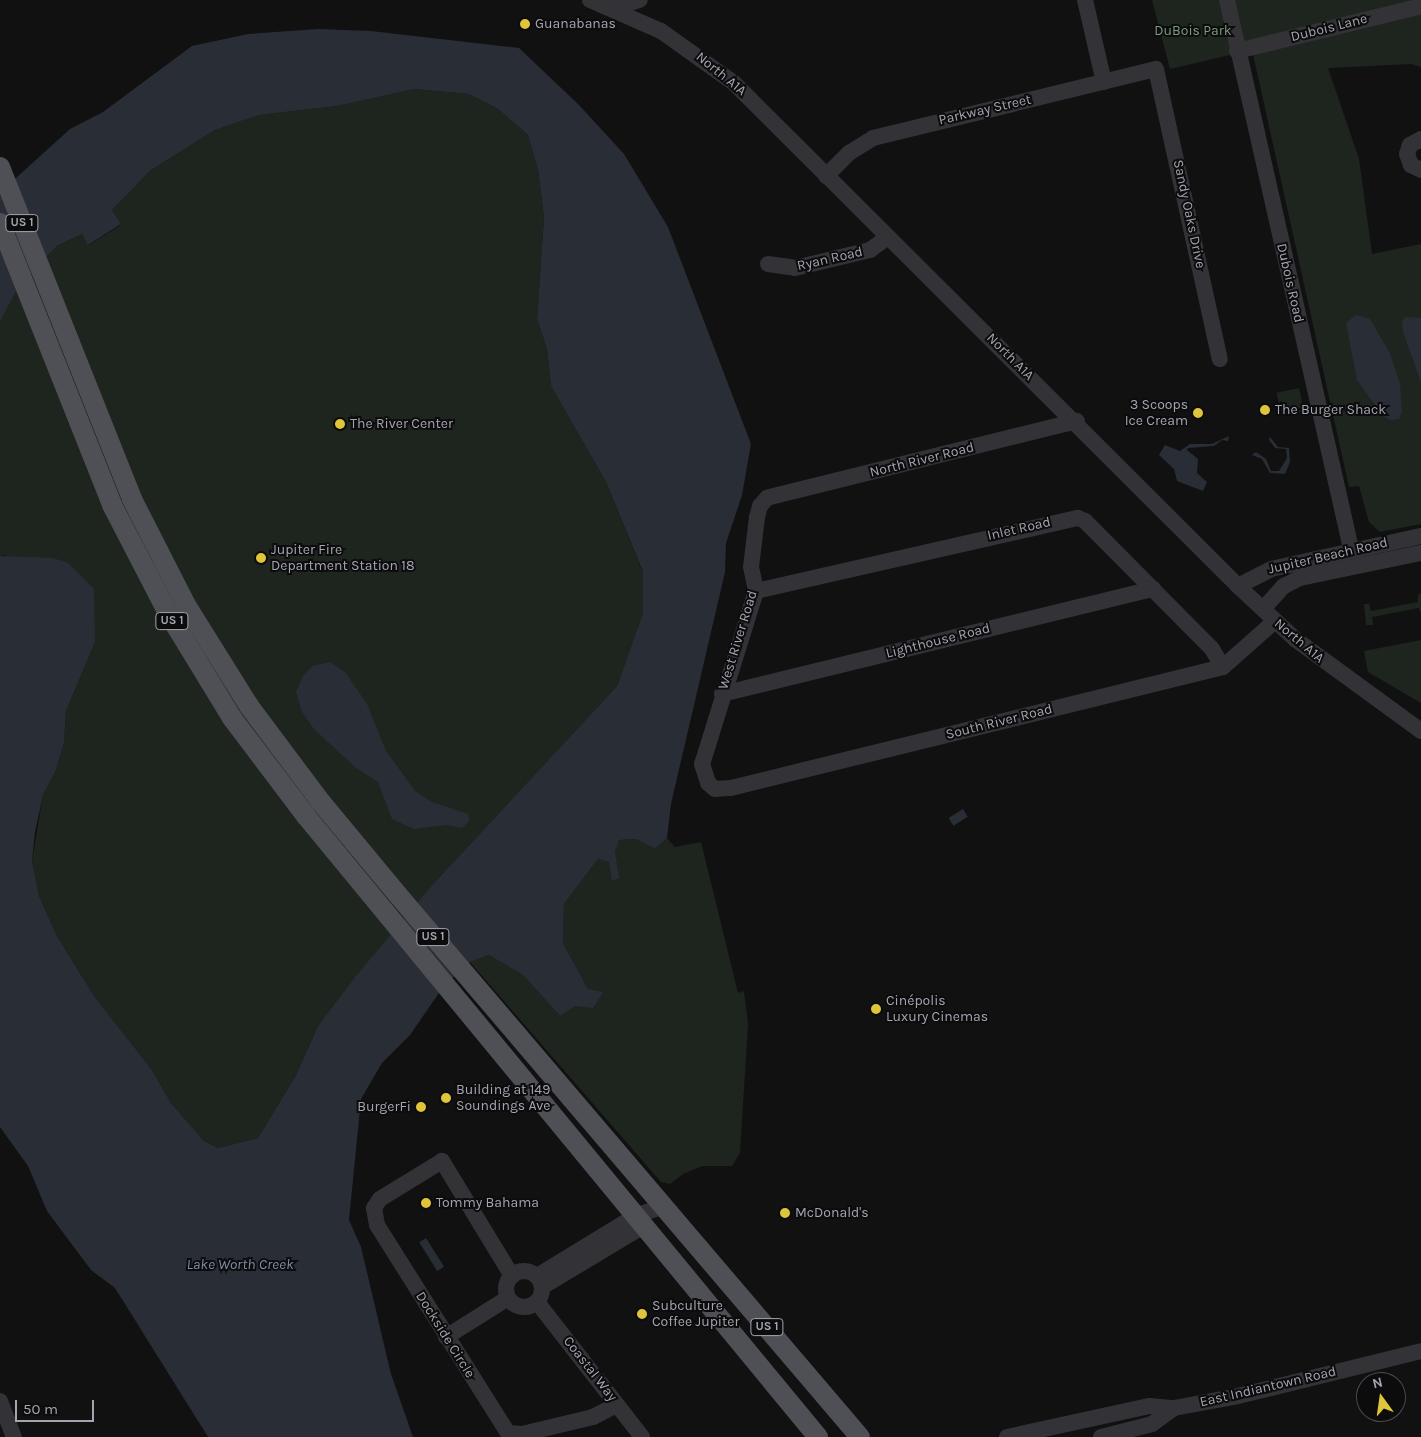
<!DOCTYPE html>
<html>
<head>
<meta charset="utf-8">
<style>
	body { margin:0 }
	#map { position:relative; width:1421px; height:1437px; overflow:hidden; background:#111112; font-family:Karla,sans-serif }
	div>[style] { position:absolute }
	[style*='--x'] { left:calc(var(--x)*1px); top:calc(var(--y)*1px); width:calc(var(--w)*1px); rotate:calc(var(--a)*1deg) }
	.green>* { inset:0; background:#1e251f; transform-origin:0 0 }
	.water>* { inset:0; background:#292d35; transform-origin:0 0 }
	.minor>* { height:16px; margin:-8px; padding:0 8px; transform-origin:8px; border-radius:8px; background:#323237 }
	.minor>.ring { margin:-8px; padding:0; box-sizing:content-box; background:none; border:16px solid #323237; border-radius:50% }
	.major>* { height:20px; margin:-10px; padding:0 10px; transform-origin:10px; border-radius:10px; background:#4f4f56 }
	.dots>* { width:14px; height:14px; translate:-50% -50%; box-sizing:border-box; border:2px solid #0c0c0d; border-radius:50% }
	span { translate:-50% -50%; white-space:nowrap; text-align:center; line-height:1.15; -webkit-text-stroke:4px #0c0c0d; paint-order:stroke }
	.shield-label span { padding:1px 4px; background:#0c0c0d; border:1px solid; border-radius:4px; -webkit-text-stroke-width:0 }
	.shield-label { font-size:12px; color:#a4a5b2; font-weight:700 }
	.poi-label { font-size:14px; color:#a4a5b2 }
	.left { translate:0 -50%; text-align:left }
	.right { translate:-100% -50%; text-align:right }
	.street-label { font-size:14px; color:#a4a5b2 }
	.park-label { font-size:14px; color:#7c9b83 }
	.water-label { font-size:15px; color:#7d8daa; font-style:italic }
	.north { position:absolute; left:1356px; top:1372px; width:50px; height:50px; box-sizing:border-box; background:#0c0c0d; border:1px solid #49494f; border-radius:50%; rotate:346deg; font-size:14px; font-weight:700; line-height:20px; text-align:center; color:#a4a5b2 }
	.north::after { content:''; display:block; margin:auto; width:18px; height:22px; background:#e0c53b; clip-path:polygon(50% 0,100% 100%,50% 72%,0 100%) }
	.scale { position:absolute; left:15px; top:1400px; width:79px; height:22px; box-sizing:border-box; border:2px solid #a4a5b2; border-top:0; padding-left:6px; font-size:15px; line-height:18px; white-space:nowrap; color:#a4a5b2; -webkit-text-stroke:4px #0c0c0d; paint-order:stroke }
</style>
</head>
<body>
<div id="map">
	<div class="green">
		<i style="clip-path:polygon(1152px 0,1421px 0,1421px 10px,1170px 69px)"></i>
		<i style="clip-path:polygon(1421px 12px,1421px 67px,1411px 64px,1328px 68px,1359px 159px,1372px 254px,1421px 244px,1421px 524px,1380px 532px,1369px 522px,1359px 486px,1349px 487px,1253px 54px)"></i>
		<i style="clip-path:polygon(413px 89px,469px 94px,498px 109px,528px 135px,538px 170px,544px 218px,537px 319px,547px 349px,551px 386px,606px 482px,643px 573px,643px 613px,617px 686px,434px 883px,318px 1026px,295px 1077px,258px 1138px,218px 1148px,204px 1141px,171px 1103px,152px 1070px,94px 996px,57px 936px,39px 896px,32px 861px,43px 795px,56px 770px,64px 743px,66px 711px,95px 642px,93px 616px,5px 555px,0 556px,0 322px,19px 286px,57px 246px,82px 234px,89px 245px,121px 225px,112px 210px,151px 170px,215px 130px,259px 115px,337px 106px)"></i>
		<i style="left:1299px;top:388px;width:24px;height:23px;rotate:78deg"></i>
		<i style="clip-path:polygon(1421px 593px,1421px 614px,1419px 608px,1372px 617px,1373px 625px,1366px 625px,1364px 604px,1369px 604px,1371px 611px,1418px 602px,1418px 595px)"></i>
		<i style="clip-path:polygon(1421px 640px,1421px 703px,1368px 672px,1364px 651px)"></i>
		<i style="clip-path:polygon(667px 838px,675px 847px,701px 842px,738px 993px,744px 991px,748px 1024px,740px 1153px,732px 1166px,702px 1166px,683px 1174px,670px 1184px,661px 1182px,470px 962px,489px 955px,523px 975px,560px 1016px,588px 989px,563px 943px,564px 904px,598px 859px,609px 862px,619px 840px,636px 839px,655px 849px)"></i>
	</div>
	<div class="water">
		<i style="clip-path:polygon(318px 29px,371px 31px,519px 48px,579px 105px,624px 154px,668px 227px,751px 444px,742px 495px,726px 543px,725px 572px,671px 804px,667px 838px,655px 849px,636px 839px,619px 840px,615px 852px,619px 878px,612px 881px,609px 862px,598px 859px,564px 904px,563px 943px,588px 989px,603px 992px,593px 1008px,575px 1006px,560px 1016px,523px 975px,489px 955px,470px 962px,443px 987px,410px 1035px,382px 1063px,361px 1099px,349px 1220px,361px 1247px,391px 1374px,413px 1437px,208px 1437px,115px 1288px,91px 1270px,47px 1211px,28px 1166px,0 1127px,0 556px,53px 558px,68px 563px,94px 589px,95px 642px,66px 711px,64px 743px,56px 770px,43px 795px,35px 832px,32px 861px,39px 896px,57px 936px,94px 996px,152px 1070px,171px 1103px,204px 1141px,218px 1148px,258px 1138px,295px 1077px,318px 1026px,356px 976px,434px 883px,617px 686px,643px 613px,643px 572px,606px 482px,551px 386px,547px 349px,537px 319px,544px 218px,538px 170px,528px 135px,498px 109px,469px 94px,414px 89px,337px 106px,259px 115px,215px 130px,151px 170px,112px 210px,121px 224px,88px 245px,82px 234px,57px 246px,19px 286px,0 322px,0 196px,17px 177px,70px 129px,103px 112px,192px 46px,248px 34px)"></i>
		<i style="clip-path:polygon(1356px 315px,1370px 319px,1390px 353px,1400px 384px,1402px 412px,1399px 419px,1390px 420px,1383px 416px,1357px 380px,1346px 323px)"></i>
		<i style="clip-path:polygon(1406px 317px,1421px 318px,1421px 382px,1403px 332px,1402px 321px)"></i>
		<i style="clip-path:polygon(1229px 436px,1228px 441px,1222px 440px,1214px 446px,1188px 448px,1187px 450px,1198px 459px,1197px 473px,1207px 482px,1203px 491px,1177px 481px,1174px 469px,1159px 455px,1165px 445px,1180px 451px,1190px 444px,1212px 444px)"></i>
		<i style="clip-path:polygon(1270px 437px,1278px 447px,1289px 448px,1290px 462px,1285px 474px,1270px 473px,1262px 459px,1252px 455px,1256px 452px,1266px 459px,1271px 471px,1279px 471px,1287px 458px,1286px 449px,1275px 448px,1269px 440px)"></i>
		<i style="clip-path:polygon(330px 662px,345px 672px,367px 704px,386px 751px,415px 791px,432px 802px,468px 814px,469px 821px,462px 828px,447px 825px,414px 829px,392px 819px,378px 782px,355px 767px,314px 729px,302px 712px,296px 692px,303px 676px,313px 666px)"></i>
		<i style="left:963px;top:809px;width:9px;height:17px;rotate:58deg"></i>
		<i style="left:426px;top:1238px;width:34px;height:8px;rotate:58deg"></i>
	</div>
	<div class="minor">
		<i style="--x:590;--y:0;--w:77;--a:23.6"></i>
		<i style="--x:661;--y:31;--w:90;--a:35.5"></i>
		<i style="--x:734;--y:83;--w:712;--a:44.94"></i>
		<i style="--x:1238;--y:586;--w:78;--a:42.9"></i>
		<i style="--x:1295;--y:639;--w:156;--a:36.1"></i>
		<i style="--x:1085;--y:0;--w:84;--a:77"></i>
		<i style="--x:1227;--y:0;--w:580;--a:77.26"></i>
		<i style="--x:613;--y:8;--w:28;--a:-17"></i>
		<i style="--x:1237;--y:51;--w:189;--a:-13.7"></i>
		<i style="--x:1421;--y:139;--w:13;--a:151"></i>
		<i style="--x:1410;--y:145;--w:9;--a:108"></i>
		<i style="--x:1407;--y:154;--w:12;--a:70"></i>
		<i style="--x:1411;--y:165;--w:11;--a:27"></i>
		<i style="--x:826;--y:176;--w:33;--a:-45"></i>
		<i style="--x:849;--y:153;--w:28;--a:-32"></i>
		<i style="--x:873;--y:138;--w:291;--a:-13.7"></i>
		<i style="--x:1156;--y:69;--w:297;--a:77.6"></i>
		<i style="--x:768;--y:264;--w:27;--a:8"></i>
		<i style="--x:795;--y:268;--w:77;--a:-13.5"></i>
		<i style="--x:870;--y:250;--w:22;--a:-36"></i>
		<i style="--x:1077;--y:421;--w:319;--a:166.1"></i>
		<i style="--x:767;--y:498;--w:11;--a:131"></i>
		<i style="--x:760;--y:506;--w:11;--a:105"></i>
		<i style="--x:757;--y:517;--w:50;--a:96.8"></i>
		<i style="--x:751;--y:567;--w:25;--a:78"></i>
		<i style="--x:756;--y:591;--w:181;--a:107.3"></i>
		<i style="--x:702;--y:764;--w:20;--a:72"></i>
		<i style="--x:708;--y:783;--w:9;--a:41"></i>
		<i style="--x:715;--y:789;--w:16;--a:-4"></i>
		<i style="--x:731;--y:788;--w:507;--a:-13.82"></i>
		<i style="--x:1223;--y:667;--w:69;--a:-41.5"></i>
		<i style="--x:1238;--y:586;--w:37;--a:-27"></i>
		<i style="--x:1271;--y:569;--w:154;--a:-12.4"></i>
		<i style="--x:756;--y:591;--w:330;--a:-12.8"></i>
		<i style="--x:1078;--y:518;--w:8;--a:23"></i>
		<i style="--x:1085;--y:521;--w:180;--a:45.2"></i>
		<i style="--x:1212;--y:649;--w:21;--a:59"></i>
		<i style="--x:1263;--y:609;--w:31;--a:-48"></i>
		<i style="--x:1284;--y:586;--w:18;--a:-27"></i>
		<i style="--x:1300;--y:578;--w:124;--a:-11.7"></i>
		<i style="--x:722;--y:694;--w:444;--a:-13.7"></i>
		<i class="ring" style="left:506px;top:1271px;width:20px;height:20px"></i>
		<i style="--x:512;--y:1276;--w:135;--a:-121.3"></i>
		<i style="--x:442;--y:1161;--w:73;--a:148.5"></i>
		<i style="--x:380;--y:1199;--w:11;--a:124"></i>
		<i style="--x:374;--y:1208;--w:17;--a:80"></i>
		<i style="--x:377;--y:1225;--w:246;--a:57.8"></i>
		<i style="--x:508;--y:1433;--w:14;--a:4"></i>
		<i style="--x:522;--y:1434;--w:73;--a:-13.5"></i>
		<i style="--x:593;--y:1417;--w:27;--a:-27"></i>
		<i style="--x:537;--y:1276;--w:117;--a:-31.4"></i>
		<i style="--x:637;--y:1215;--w:28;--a:-18"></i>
		<i style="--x:542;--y:1287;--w:120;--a:-31"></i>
		<i style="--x:537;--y:1302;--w:171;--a:52.1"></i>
		<i style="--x:446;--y:1337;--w:73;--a:-32.2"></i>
		<i style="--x:0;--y:1401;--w:39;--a:69"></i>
		<i style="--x:1007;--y:1437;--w:145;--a:-12.3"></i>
		<i style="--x:1149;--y:1406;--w:25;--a:5"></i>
		<i style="--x:1174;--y:1408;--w:65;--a:-10.6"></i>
		<i style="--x:1238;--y:1396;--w:188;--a:-13.8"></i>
		<i style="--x:1101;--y:1437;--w:53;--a:-14.3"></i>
		<i style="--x:1152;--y:1424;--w:27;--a:-36"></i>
	</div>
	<div class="major">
		<i style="--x:0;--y:167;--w:357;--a:68.3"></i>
		<i style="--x:132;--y:499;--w:119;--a:63"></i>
		<i style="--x:186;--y:605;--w:119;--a:58"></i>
		<i style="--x:249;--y:706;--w:119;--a:53.2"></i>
		<i style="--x:320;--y:801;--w:122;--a:50.3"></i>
		<i style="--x:398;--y:895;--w:712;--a:49.56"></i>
		<i style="--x:0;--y:223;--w:303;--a:68.3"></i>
		<i style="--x:112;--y:505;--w:122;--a:62.6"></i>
		<i style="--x:168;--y:613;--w:123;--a:58.6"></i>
		<i style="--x:232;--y:718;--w:123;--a:52.9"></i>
		<i style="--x:306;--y:816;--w:805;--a:50.5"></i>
	</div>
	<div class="dots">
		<i style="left:525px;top:24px;background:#e0c53b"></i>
		<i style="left:1265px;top:410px;background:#e0c53b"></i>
		<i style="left:1198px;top:413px;background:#e0c53b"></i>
		<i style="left:340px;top:424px;background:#e0c53b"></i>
		<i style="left:261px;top:558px;background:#e0c53b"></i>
		<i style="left:876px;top:1009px;background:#e0c53b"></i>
		<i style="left:446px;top:1098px;background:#e0c53b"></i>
		<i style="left:421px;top:1107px;background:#e0c53b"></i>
		<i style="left:426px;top:1203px;background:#e0c53b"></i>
		<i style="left:785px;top:1213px;background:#e0c53b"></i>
		<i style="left:642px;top:1314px;background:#e0c53b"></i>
	</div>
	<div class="shield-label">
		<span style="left:22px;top:223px">US 1</span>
		<span style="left:172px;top:621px">US 1</span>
		<span style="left:433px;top:937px">US 1</span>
		<span style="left:767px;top:1327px">US 1</span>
	</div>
	<div class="poi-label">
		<span class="left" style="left:535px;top:24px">Guanabanas</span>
		<span class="right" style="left:1188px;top:413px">3 Scoops<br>Ice Cream</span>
		<span class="left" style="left:1275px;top:410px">The Burger Shack</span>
		<span class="left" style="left:350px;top:424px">The River Center</span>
		<span class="left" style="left:271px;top:558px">Jupiter Fire<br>Department Station 18</span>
		<span class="left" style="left:886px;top:1009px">Cinépolis<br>Luxury Cinemas</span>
		<span class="left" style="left:456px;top:1098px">Building at 149<br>Soundings Ave</span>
		<span class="right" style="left:411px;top:1107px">BurgerFi</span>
		<span class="left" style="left:436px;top:1203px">Tommy Bahama</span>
		<span class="left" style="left:795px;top:1213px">McDonald's</span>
		<span class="left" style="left:652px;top:1314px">Subculture<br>Coffee Jupiter</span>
	</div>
	<div class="street-label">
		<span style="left:1329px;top:28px;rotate:-14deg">Dubois Lane</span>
		<span style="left:721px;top:74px;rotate:39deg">North A1A</span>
		<span style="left:985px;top:110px;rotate:-13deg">Parkway Street</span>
		<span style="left:1189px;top:214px;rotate:78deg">Sandy Oaks Drive</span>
		<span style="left:830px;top:259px;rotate:-13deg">Ryan Road</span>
		<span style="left:1290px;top:283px;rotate:77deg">Dubois Road</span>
		<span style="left:1010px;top:357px;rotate:45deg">North A1A</span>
		<span style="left:922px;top:460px;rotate:-14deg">North River Road</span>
		<span style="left:1019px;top:529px;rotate:-13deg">Inlet Road</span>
		<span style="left:1328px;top:556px;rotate:-13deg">Jupiter Beach Road</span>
		<span style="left:738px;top:640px;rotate:-73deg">West River Road</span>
		<span style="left:938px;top:641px;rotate:-14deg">Lighthouse Road</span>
		<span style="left:1299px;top:641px;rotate:40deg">North A1A</span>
		<span style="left:999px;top:722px;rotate:-14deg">South River Road</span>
		<span style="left:445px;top:1335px;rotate:58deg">Dockside Circle</span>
		<span style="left:590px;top:1369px;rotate:52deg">Coastal Way</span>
		<span style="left:1268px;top:1387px;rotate:-13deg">East Indiantown Road</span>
	</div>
	<div class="park-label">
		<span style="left:1193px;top:31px">DuBois Park</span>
	</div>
	<div class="water-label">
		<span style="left:240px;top:1265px">Lake Worth Creek</span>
	</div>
	<div class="north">N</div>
	<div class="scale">50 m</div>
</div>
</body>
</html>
